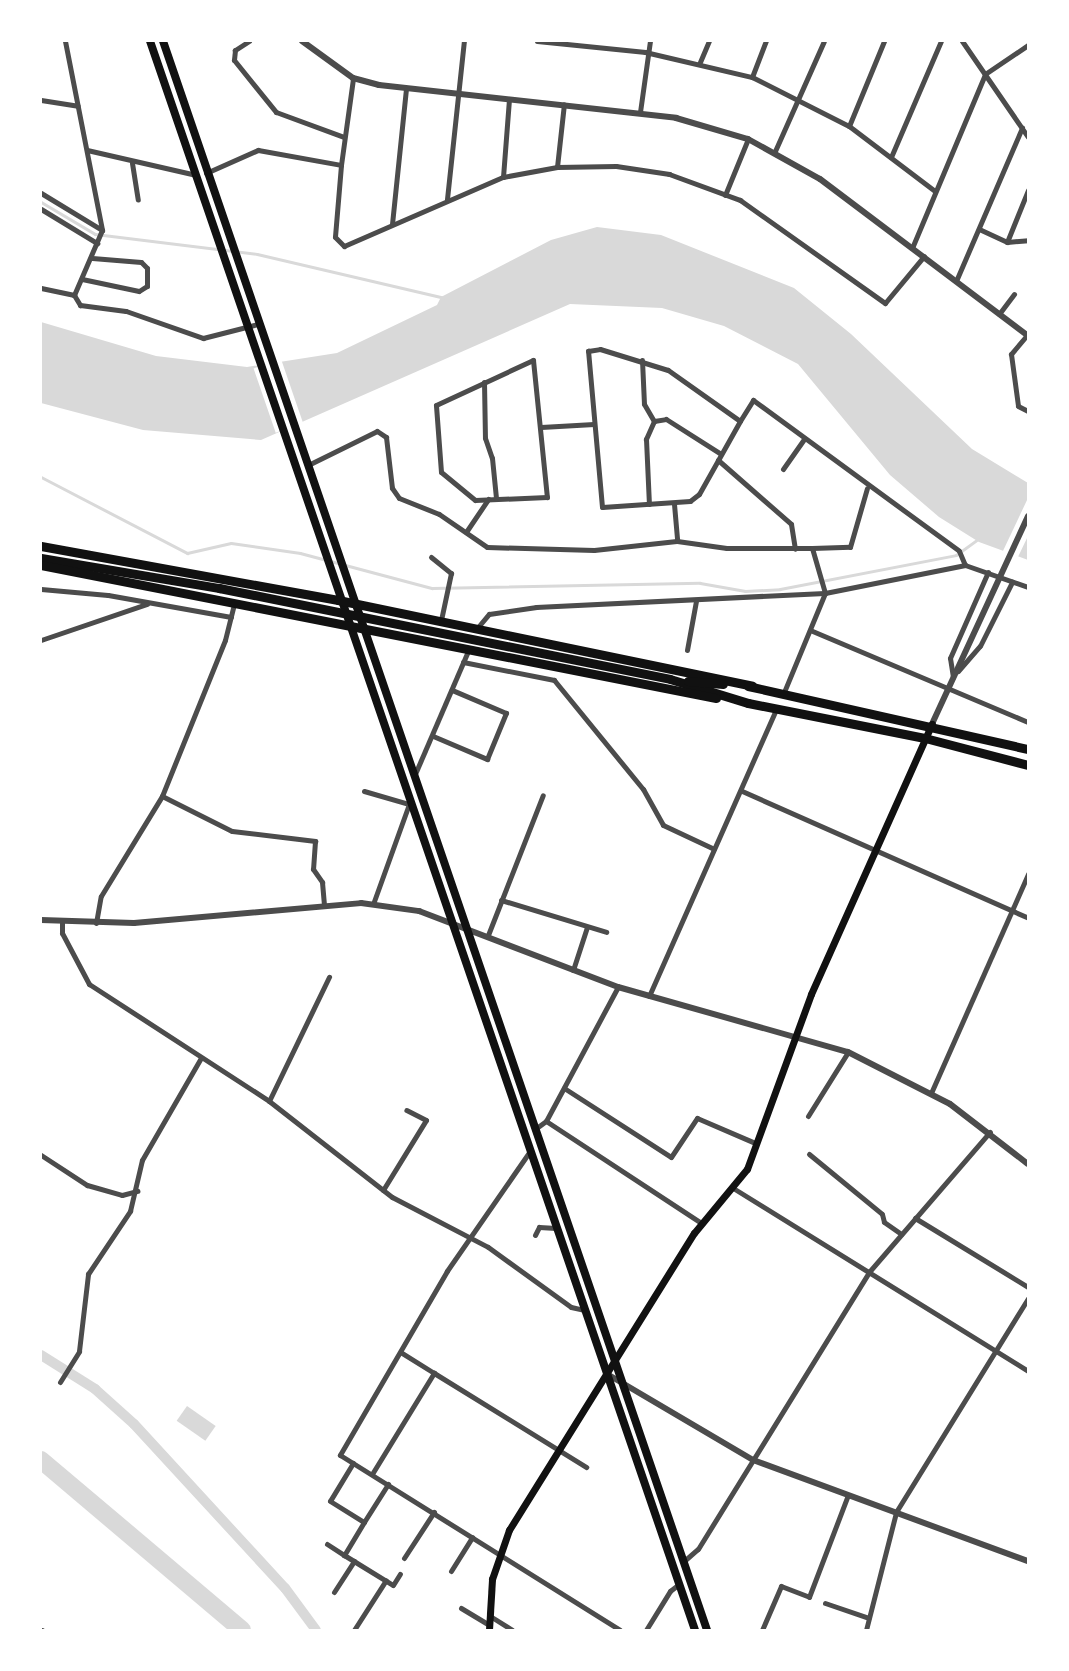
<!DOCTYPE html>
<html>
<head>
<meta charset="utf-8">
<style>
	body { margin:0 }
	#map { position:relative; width:1069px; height:1671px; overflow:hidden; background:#fff; font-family:Signika,sans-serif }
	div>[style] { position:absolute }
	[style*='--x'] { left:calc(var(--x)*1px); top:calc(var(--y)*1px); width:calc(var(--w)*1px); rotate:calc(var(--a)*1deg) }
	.water>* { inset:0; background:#d9d9d9; transform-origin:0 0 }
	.pier>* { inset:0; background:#fff; transform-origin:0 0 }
	.stream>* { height:3px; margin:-1.5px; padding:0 1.5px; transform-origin:1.5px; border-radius:1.5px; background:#d9d9d9 }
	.canal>* { height:10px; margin:-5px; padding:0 5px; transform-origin:5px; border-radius:5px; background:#d9d9d9 }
	.river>* { height:18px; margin:-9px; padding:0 9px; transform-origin:9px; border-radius:9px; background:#d9d9d9 }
	.minor>* { height:5px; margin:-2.5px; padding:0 2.5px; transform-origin:2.5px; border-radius:2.5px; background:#4c4c4c }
	.tertiary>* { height:6px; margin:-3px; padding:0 3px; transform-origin:3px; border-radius:3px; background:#4c4c4c }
	.secondary>* { height:7px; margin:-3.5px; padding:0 3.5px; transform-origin:3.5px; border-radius:3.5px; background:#111 }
	.primary>* { height:8px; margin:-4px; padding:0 4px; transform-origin:4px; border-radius:4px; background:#111 }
	.trunk>* { height:9px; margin:-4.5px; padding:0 4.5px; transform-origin:4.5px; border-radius:4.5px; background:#111 }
	span { translate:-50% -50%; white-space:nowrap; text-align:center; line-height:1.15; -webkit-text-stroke:4px #fff; paint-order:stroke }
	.frame { position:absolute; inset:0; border:42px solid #fff; pointer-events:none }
</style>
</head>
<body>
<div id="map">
	<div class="water">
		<i style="clip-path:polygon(597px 227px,661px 235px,794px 288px,851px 334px,972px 449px,1028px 483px,1028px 560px,979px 542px,939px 517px,890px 475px,798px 364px,724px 326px,662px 308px,570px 304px,261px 440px,143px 430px,41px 403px,41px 322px,156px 356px,247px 367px,337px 353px,437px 305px,441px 297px,551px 240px)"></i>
		<i style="left:187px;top:1406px;width:35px;height:18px;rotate:35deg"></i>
	</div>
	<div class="pier">
		<i style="left:281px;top:359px;width:68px;height:29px;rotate:71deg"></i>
		<i style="clip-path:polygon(1028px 498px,1028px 536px,1017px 559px,1002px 553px)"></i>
	</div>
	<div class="stream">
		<i style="--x:41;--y:202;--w:63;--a:30.7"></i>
		<i style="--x:95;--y:234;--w:163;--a:7"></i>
		<i style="--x:257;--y:254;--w:193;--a:13.2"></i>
		<i style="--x:41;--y:477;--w:165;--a:27.5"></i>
		<i style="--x:187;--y:553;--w:45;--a:-12.8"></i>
		<i style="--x:231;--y:543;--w:70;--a:8.2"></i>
		<i style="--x:300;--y:553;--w:137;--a:14.9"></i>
		<i style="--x:432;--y:588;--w:268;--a:-1.1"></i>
		<i style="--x:700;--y:583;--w:46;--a:10.1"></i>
		<i style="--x:745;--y:591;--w:35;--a:-3"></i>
		<i style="--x:780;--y:589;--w:179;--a:-10.9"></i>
		<i style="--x:956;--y:555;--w:27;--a:-36"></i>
	</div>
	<div class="canal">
		<i style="--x:41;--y:1355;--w:64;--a:32.2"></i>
		<i style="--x:95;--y:1389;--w:52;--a:41.9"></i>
		<i style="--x:134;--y:1424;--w:223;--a:47.4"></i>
		<i style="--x:285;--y:1588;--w:52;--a:53.6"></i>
	</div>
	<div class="river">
		<i style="--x:41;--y:1460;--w:263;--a:40.2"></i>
	</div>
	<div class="minor">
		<i style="--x:65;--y:41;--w:193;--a:78.9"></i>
		<i style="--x:102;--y:230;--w:71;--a:113.3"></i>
		<i style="--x:249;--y:41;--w:17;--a:147"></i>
		<i style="--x:235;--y:50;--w:10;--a:96"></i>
		<i style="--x:234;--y:60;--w:67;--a:51.1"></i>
		<i style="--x:276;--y:112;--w:72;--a:20.2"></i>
		<i style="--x:537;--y:41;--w:109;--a:5.8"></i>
		<i style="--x:645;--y:52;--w:110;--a:13.2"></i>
		<i style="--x:752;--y:77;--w:109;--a:26.8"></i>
		<i style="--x:849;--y:126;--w:108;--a:37.1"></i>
		<i style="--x:962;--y:41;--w:116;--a:55.5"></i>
		<i style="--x:700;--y:62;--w:23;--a:-67"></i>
		<i style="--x:752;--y:77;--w:39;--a:-69"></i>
		<i style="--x:41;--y:100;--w:37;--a:9"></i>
		<i style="--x:640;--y:112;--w:72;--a:-82"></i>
		<i style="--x:849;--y:126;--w:92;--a:-67.6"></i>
		<i style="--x:87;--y:150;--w:112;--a:12.9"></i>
		<i style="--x:775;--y:151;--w:120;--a:-66"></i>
		<i style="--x:891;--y:157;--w:126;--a:-66.7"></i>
		<i style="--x:132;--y:163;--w:37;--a:81"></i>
		<i style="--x:341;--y:165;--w:72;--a:94.8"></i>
		<i style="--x:335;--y:237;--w:13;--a:45"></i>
		<i style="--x:344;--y:246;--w:173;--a:-23.5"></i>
		<i style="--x:503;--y:177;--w:55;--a:-10.5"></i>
		<i style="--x:557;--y:167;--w:59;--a:-1"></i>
		<i style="--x:616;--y:166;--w:54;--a:8.6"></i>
		<i style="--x:669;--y:174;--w:76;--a:20.1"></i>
		<i style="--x:740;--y:200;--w:178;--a:35.4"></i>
		<i style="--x:885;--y:303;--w:61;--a:-50.3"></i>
		<i style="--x:557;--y:167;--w:63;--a:-83.7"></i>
		<i style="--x:206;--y:173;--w:57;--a:-23.9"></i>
		<i style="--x:258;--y:150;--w:84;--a:10.2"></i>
		<i style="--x:341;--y:165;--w:88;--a:-82.1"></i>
		<i style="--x:503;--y:177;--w:78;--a:-85.6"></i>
		<i style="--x:41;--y:193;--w:71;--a:31.2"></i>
		<i style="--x:725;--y:195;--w:61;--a:-67.7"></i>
		<i style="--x:447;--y:199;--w:159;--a:-83.9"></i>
		<i style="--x:41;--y:209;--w:66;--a:31.3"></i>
		<i style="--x:392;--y:224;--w:136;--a:-84.1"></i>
		<i style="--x:979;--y:229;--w:31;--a:25"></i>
		<i style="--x:1007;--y:242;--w:21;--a:-5"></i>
		<i style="--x:1007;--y:242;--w:56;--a:-68"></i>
		<i style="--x:912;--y:248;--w:189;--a:-67.2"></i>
		<i style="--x:985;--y:74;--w:52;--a:-34"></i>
		<i style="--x:82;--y:279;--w:58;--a:11.9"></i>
		<i style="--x:139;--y:291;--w:9;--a:-32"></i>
		<i style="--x:147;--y:286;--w:18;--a:-90"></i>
		<i style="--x:147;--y:268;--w:8;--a:-135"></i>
		<i style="--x:141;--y:262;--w:49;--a:-175.3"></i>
		<i style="--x:956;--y:281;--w:167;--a:-66.7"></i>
		<i style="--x:41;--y:288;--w:34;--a:12"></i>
		<i style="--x:74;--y:295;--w:12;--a:59"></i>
		<i style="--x:80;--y:305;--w:46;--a:7.4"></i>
		<i style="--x:126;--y:311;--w:82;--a:19.3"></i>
		<i style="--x:203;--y:338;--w:57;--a:-14.3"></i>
		<i style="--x:999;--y:314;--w:25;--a:-53"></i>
		<i style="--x:1027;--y:335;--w:25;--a:130"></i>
		<i style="--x:1011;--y:354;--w:52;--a:82.3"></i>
		<i style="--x:1018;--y:406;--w:11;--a:27"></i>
		<i style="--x:600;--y:349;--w:71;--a:17.2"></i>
		<i style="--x:668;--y:370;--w:88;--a:35.3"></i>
		<i style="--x:740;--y:421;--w:84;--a:119.3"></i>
		<i style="--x:699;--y:494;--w:11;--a:142"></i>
		<i style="--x:690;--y:501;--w:88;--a:176.1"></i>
		<i style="--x:602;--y:507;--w:157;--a:-95.1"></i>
		<i style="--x:588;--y:351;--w:12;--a:-9"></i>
		<i style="--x:533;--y:360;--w:138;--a:84.2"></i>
		<i style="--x:547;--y:497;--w:72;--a:177.6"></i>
		<i style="--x:475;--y:500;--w:44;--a:-140.5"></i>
		<i style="--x:441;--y:472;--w:67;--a:-94.3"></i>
		<i style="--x:436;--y:405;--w:107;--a:-24.9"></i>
		<i style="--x:642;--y:360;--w:44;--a:87.4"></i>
		<i style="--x:644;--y:404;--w:20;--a:60"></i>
		<i style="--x:654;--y:421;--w:20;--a:114"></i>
		<i style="--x:646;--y:439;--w:65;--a:87.4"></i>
		<i style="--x:484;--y:382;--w:56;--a:89"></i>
		<i style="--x:485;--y:438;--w:21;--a:71"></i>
		<i style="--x:492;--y:458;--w:40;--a:84.3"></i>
		<i style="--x:654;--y:421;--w:12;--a:-9"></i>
		<i style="--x:666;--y:419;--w:65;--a:32.5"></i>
		<i style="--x:740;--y:421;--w:25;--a:-58"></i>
		<i style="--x:753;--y:400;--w:255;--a:36.2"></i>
		<i style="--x:959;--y:551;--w:15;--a:67"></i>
		<i style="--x:541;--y:427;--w:53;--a:-3.2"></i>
		<i style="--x:718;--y:460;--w:97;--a:41.2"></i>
		<i style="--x:791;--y:524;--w:25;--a:81"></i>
		<i style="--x:308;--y:465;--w:77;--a:-26.2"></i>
		<i style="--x:377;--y:431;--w:11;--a:34"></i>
		<i style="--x:386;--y:437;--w:51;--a:83.3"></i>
		<i style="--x:392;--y:488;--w:12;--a:55"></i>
		<i style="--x:399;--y:498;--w:43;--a:21.8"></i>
		<i style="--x:439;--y:514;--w:58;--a:34.5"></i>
		<i style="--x:487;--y:547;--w:107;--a:1.6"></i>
		<i style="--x:594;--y:550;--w:83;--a:-6.2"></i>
		<i style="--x:677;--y:541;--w:50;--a:8"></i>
		<i style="--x:727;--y:548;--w:85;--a:0"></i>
		<i style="--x:812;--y:548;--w:47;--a:73.9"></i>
		<i style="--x:825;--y:593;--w:107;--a:112.5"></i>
		<i style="--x:783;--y:469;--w:37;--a:-55"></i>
		<i style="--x:674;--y:504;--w:37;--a:85"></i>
		<i style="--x:466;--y:532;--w:40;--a:-56"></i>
		<i style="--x:812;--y:548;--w:38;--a:-2"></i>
		<i style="--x:850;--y:547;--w:61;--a:-73.9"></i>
		<i style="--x:431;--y:557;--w:26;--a:39"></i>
		<i style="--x:451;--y:573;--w:48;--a:102"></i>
		<i style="--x:41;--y:589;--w:67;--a:5.1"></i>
		<i style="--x:108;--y:595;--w:125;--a:10.1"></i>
		<i style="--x:478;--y:627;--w:17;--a:-50"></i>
		<i style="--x:489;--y:614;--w:48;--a:-8.5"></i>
		<i style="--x:536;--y:607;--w:289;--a:-2.8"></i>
		<i style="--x:825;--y:593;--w:143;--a:-11.3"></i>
		<i style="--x:965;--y:565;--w:67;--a:19.2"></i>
		<i style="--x:810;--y:630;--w:237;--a:22.9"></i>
		<i style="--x:41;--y:640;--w:112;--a:-18.8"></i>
		<i style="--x:687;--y:650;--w:50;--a:-79.6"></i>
		<i style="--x:463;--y:662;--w:93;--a:11.2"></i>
		<i style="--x:554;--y:680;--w:141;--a:50.8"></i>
		<i style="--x:643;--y:789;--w:41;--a:60.9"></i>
		<i style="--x:663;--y:825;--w:56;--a:25.2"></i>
		<i style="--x:958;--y:671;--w:33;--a:-49"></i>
		<i style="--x:980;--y:646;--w:72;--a:-63.4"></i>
		<i style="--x:953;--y:677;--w:19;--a:-99"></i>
		<i style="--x:950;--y:658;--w:94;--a:-66.2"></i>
		<i style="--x:433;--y:736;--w:59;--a:23.1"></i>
		<i style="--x:487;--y:759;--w:50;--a:-67.6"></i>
		<i style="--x:506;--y:713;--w:59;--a:-156.9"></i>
		<i style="--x:415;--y:774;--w:134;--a:-66.7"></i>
		<i style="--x:364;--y:791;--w:47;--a:16.1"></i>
		<i style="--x:409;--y:804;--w:106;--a:109.8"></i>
		<i style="--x:742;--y:791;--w:313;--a:23.9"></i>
		<i style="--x:162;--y:796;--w:78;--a:26.6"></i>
		<i style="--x:232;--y:831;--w:84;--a:6.9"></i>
		<i style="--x:315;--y:841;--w:28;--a:94"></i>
		<i style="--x:313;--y:869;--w:16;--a:55"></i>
		<i style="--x:322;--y:882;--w:24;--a:85"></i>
		<i style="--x:501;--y:900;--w:110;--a:16.9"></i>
		<i style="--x:62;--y:922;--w:11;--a:90"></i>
		<i style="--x:62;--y:933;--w:58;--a:62.1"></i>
		<i style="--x:89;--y:984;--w:215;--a:33"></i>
		<i style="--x:269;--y:1101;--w:156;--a:38"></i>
		<i style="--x:392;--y:1197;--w:108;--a:27.5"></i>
		<i style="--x:488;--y:1247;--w:102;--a:35.9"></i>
		<i style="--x:571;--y:1307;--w:13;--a:13"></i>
		<i style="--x:96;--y:923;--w:27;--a:-80"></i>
		<i style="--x:101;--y:896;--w:117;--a:-58.6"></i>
		<i style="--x:162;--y:796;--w:168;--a:-68"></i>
		<i style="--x:225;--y:640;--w:36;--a:-76"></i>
		<i style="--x:488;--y:935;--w:150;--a:-68.6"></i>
		<i style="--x:573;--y:970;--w:45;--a:-72"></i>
		<i style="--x:649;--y:996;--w:314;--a:-66.1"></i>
		<i style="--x:564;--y:1088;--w:127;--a:32.8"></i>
		<i style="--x:671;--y:1157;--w:47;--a:-56.3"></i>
		<i style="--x:697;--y:1118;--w:63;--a:23.3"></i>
		<i style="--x:931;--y:1093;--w:240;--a:-66.1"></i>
		<i style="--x:269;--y:1101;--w:138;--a:-64.2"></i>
		<i style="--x:808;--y:1116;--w:75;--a:-58"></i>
		<i style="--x:546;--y:1121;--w:186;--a:33.3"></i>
		<i style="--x:535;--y:1129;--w:14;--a:-36"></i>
		<i style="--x:546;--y:1121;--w:152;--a:-61.8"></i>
		<i style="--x:530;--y:1151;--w:146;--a:124.7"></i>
		<i style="--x:447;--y:1271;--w:213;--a:120.2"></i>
		<i style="--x:340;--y:1455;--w:330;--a:32"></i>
		<i style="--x:809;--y:1154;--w:94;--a:39.4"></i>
		<i style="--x:882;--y:1214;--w:8;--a:76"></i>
		<i style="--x:884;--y:1222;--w:21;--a:35"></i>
		<i style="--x:41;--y:1155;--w:55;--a:33.1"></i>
		<i style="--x:87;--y:1185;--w:36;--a:16"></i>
		<i style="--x:122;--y:1195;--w:16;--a:-15"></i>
		<i style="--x:733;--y:1188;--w:347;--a:31.8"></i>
		<i style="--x:383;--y:1190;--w:82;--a:-58.4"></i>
		<i style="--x:426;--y:1120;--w:22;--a:-153"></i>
		<i style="--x:915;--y:1218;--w:132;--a:31.4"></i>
		<i style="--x:535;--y:1235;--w:9;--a:-63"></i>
		<i style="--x:539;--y:1227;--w:17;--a:3"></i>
		<i style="--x:434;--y:1373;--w:179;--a:31.7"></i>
		<i style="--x:60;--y:1382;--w:36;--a:-58"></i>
		<i style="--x:79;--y:1351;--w:78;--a:-83.3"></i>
		<i style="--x:88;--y:1274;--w:76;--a:-56.3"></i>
		<i style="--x:130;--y:1211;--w:52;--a:-76.8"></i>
		<i style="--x:142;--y:1160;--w:118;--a:-60"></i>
		<i style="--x:353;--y:1463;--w:44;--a:121.2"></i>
		<i style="--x:330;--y:1501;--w:40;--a:32"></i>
		<i style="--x:364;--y:1522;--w:45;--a:-57.7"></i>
		<i style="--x:372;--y:1474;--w:119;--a:-58.5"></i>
		<i style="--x:434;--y:1373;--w:39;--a:-148"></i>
		<i style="--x:364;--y:1522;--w:39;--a:121"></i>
		<i style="--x:344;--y:1555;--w:57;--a:31.5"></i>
		<i style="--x:393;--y:1585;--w:13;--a:-58"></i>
		<i style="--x:327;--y:1544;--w:20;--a:33"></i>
		<i style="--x:404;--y:1558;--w:55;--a:-56.9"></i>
		<i style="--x:684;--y:1561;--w:18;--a:-41"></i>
		<i style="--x:698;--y:1549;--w:326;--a:-58.3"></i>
		<i style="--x:869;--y:1272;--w:185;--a:-49.2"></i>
		<i style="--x:451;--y:1571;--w:40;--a:-58"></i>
		<i style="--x:334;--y:1592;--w:37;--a:-57"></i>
		<i style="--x:825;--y:1603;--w:46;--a:18.8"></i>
		<i style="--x:461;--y:1608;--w:33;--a:31"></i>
		<i style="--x:490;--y:1616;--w:26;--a:32"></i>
		<i style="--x:41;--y:1630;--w:1;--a:0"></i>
		<i style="--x:354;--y:1630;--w:59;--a:-57.4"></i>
		<i style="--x:646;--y:1630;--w:46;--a:-58.4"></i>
		<i style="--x:670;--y:1591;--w:11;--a:-38"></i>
		<i style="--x:762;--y:1630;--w:48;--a:-66.6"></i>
		<i style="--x:781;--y:1586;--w:30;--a:21"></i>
		<i style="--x:809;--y:1597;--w:109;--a:-69.1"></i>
		<i style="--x:866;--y:1630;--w:122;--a:-75.7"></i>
		<i style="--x:896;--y:1512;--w:251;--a:-58.3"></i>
	</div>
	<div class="tertiary">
		<i style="--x:302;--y:41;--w:63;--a:36"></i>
		<i style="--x:353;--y:78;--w:27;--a:15"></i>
		<i style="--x:379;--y:85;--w:299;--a:6.3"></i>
		<i style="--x:676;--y:118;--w:75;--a:16.3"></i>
		<i style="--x:748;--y:139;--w:82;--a:29.1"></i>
		<i style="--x:820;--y:179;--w:261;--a:37"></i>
		<i style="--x:932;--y:724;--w:229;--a:-65.2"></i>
		<i style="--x:41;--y:920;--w:93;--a:1.8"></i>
		<i style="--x:134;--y:923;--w:228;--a:-5"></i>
		<i style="--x:361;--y:903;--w:59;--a:7.9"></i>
		<i style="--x:419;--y:911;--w:213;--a:20.9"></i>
		<i style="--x:618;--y:987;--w:239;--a:15.8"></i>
		<i style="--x:848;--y:1052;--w:114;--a:27"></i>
		<i style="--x:950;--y:1104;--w:98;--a:37.6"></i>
		<i style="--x:607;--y:1374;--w:169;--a:30.5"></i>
		<i style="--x:753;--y:1460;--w:293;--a:20.2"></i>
	</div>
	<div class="secondary">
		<i style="--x:489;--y:1630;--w:51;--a:-86.6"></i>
		<i style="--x:492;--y:1579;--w:52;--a:-70.9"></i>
		<i style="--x:509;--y:1530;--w:350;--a:-58.1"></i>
		<i style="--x:694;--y:1233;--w:83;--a:-50.4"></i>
		<i style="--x:747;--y:1169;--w:186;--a:-69.9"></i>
		<i style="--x:811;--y:994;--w:296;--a:-65.9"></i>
	</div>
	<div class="primary">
		<i style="--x:150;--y:41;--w:1680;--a:71.07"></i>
		<i style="--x:163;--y:41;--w:1680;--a:71.1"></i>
	</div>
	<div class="trunk">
		<i style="--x:41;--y:546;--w:302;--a:10.3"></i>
		<i style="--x:338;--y:600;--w:423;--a:11.7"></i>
		<i style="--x:41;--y:558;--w:181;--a:9.6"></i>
		<i style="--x:219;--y:588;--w:460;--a:11.4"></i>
		<i style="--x:670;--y:679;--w:82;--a:17.1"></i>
		<i style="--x:748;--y:703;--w:180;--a:11.2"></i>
		<i style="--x:925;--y:738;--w:106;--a:14.7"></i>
		<i style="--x:41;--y:565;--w:688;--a:11.15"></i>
		<i style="--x:688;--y:681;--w:35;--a:5"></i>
		<i style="--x:748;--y:686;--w:287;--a:12.7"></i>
	</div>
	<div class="frame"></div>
</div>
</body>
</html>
